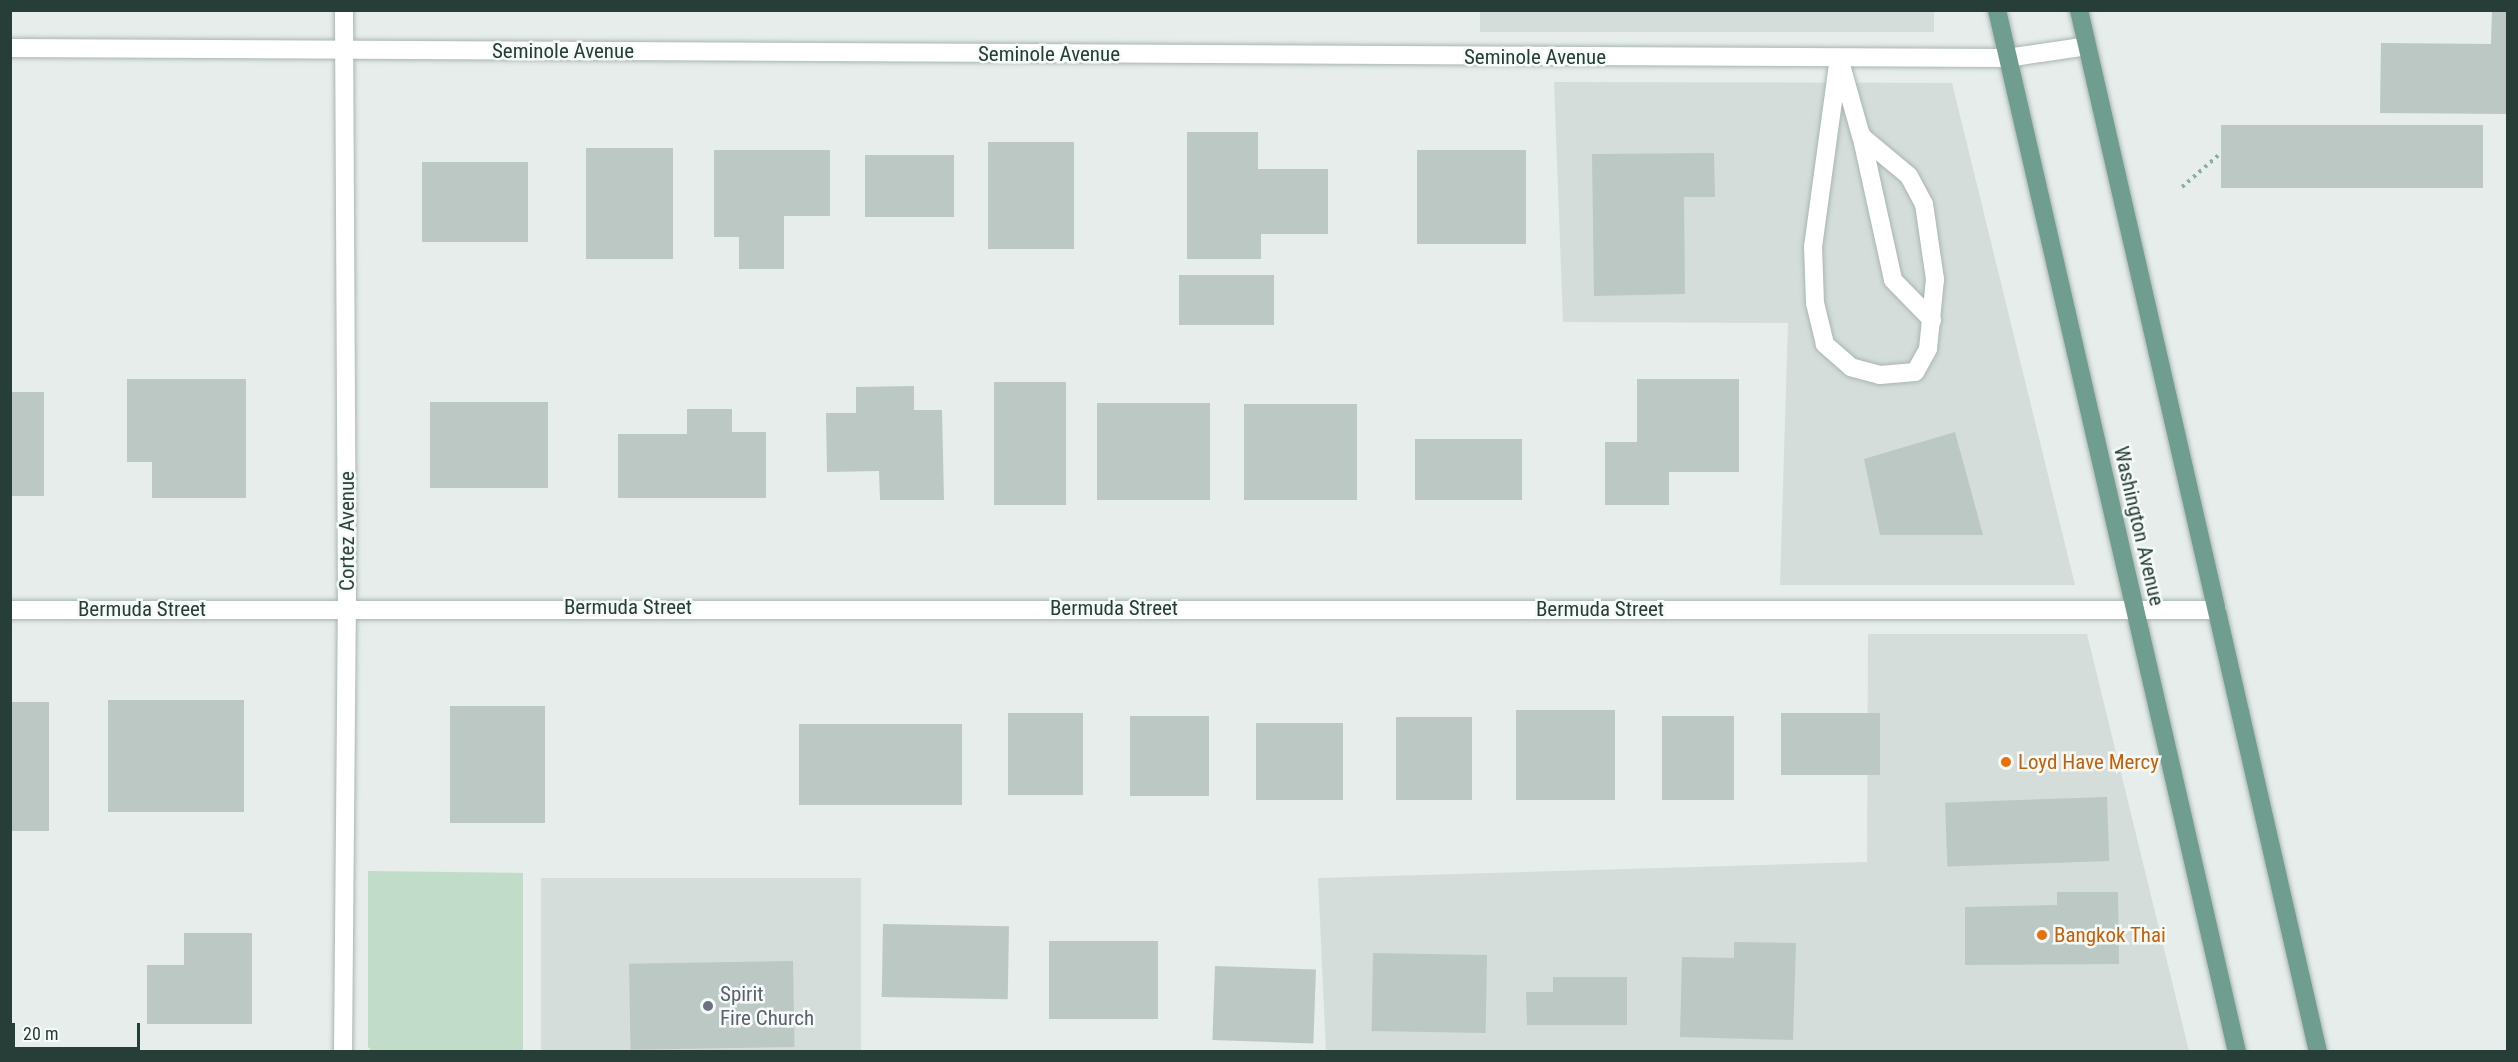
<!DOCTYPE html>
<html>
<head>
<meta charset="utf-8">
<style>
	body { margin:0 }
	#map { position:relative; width:2518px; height:1062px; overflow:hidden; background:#e6edea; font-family:"Roboto Condensed",sans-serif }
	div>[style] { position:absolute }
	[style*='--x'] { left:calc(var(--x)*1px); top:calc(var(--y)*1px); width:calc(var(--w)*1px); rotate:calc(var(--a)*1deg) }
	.built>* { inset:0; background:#d4ddd9; transform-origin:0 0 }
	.green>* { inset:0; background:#c1dcc8 }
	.building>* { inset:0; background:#bbc8c3; transform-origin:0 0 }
	.path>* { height:4px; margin-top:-2px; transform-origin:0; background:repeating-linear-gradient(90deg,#89aea2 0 3px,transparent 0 7.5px) }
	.roads { filter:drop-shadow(0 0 2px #a9b5b1) drop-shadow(0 0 2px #a9b5b1) }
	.service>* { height:18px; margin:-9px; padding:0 9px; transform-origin:9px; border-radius:9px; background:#fff }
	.minor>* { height:18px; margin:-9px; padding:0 9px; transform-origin:9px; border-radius:9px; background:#fff }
	.primary>* { height:18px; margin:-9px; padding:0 9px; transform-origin:9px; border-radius:9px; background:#6f9e91 }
	.dots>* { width:16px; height:16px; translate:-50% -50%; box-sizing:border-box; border:3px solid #f6faf8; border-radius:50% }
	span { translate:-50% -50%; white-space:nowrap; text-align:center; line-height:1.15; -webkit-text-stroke:5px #f6faf8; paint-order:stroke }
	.street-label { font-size:21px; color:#263e37 }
	.food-label { font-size:21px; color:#c56008 }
	.left { translate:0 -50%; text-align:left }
	.worship-label { font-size:21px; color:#5b616d }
	.frame { position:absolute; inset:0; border:12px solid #263e37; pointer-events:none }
	.scale { position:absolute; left:12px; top:1023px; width:128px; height:27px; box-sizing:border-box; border:3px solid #263e37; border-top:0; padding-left:8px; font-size:18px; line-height:21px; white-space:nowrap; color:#263e37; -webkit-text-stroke:4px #f6faf8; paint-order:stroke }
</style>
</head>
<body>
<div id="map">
	<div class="built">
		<i style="left:1480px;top:11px;width:454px;height:21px"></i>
		<i style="clip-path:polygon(1554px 82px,1952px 83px,2075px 585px,1780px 585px,1788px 323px,1563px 322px)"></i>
		<i style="clip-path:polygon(1868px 634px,2087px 634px,2189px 1051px,1326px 1051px,1318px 878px,1867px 862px)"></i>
		<i style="left:861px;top:878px;width:173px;height:320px;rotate:90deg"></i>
	</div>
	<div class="green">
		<i style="clip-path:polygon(368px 871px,523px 873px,523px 1051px,372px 1051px,368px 1047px)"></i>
	</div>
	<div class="building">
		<i style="clip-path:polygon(2492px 10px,2508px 10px,2508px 114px,2380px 113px,2381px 43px,2491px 44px)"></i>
		<i style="left:2221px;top:125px;width:262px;height:63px"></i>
		<i style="clip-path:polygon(1187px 132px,1258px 132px,1258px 169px,1328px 169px,1328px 234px,1261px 234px,1261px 259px,1187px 259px)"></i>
		<i style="left:988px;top:142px;width:86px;height:107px"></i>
		<i style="left:586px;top:148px;width:87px;height:111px"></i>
		<i style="clip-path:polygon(714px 150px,830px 150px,830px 216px,784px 216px,784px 269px,739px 269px,739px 237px,714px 237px)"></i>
		<i style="left:1417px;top:150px;width:109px;height:94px"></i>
		<i style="clip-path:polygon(1714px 153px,1715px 197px,1684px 197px,1685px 294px,1594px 296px,1592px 154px)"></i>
		<i style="left:865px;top:155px;width:89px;height:62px"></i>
		<i style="left:422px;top:162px;width:106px;height:80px"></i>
		<i style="left:1179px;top:275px;width:95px;height:50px"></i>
		<i style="clip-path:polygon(127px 379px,246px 379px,246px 498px,152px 498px,152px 462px,127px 462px)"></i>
		<i style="clip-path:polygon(1637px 379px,1739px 379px,1739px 472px,1669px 472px,1669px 505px,1605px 505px,1605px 442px,1637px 442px)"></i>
		<i style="left:994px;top:382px;width:72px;height:123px"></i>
		<i style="clip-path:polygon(914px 386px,914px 410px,942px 410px,944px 500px,880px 500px,879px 471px,827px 472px,826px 413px,856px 413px,856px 387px)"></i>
		<i style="left:10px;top:392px;width:34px;height:104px"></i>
		<i style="left:430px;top:402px;width:118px;height:86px"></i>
		<i style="left:1210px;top:403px;width:97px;height:113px;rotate:90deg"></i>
		<i style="left:1244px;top:404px;width:113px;height:96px"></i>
		<i style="clip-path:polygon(687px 409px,732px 409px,732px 432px,766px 432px,766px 498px,618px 498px,618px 434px,687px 434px)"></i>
		<i style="clip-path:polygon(1955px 432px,1983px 535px,1880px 535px,1864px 459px)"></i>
		<i style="left:1415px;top:439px;width:107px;height:61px"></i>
		<i style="left:108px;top:700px;width:136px;height:112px"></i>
		<i style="left:11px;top:702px;width:38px;height:129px"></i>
		<i style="left:450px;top:706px;width:95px;height:117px"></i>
		<i style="left:1516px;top:710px;width:99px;height:90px"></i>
		<i style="left:1008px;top:713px;width:75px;height:82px"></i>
		<i style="left:1781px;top:713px;width:99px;height:62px"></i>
		<i style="left:1130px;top:716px;width:79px;height:80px"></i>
		<i style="left:1662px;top:716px;width:72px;height:84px"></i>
		<i style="left:1396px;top:717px;width:76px;height:83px"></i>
		<i style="left:1256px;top:723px;width:87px;height:77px"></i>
		<i style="left:799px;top:724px;width:163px;height:81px"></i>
		<i style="left:2107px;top:797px;width:64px;height:162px;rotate:88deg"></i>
		<i style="clip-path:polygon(2057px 892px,2118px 892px,2119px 964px,1965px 965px,1965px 907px,2057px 905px)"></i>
		<i style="left:883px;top:924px;width:126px;height:73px;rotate:1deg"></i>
		<i style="clip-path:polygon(184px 933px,252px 933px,252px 1024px,147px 1024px,147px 965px,184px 965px)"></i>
		<i style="left:1049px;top:941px;width:109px;height:78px"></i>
		<i style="clip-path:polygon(1734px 942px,1796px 943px,1793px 1040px,1680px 1037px,1682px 957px,1734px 958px)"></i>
		<i style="left:1373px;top:953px;width:114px;height:78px;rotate:1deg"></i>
		<i style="left:793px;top:961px;width:86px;height:164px;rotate:89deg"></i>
		<i style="left:1215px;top:966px;width:101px;height:74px;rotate:2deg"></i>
		<i style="clip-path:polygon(1553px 977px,1627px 977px,1627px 1025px,1527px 1025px,1526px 992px,1553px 992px)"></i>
	</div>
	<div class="path">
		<i style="--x:2182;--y:187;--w:52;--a:-41.1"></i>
	</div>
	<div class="roads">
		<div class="service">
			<i style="--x:1839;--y:58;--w:81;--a:74.2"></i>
			<i style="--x:1861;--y:136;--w:62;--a:39.8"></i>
			<i style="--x:1909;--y:176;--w:32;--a:62"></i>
			<i style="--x:1924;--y:204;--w:76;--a:81.7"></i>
			<i style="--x:1935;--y:279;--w:70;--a:95.7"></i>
			<i style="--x:1928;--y:349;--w:26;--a:119"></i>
			<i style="--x:1915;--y:372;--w:35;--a:175"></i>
			<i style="--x:1880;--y:375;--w:30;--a:-165"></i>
			<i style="--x:1851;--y:367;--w:35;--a:-139"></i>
			<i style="--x:1825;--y:344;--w:42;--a:-103.7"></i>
			<i style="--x:1815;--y:303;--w:56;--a:-92"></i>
			<i style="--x:1813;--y:247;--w:191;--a:-82.2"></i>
			<i style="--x:1861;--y:134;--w:149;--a:77.6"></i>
			<i style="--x:1893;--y:280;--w:56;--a:45.7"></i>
		</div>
		<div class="minor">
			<i style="--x:10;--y:48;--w:1997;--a:0.29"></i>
			<i style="--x:2007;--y:58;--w:81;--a:-8.5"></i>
			<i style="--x:10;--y:610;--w:2207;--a:0"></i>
			<i style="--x:343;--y:1052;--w:445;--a:-89.5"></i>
			<i style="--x:347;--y:607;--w:597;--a:-90.29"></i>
		</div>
		<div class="primary">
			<i style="--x:1997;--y:10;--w:1069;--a:77.03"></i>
			<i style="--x:2079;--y:10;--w:1069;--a:77.08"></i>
		</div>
	</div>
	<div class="dots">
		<i style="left:2006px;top:762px;background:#e8710a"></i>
		<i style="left:2042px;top:935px;background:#e8710a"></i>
		<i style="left:708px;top:1006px;background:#6b7280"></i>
	</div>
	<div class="street-label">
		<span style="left:563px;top:51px">Seminole Avenue</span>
		<span style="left:1049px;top:54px">Seminole Avenue</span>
		<span style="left:1535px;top:57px">Seminole Avenue</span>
		<span style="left:2139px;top:526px;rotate:77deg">Washington Avenue</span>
		<span style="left:347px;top:531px;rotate:-90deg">Cortez Avenue</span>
		<span style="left:628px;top:607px">Bermuda Street</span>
		<span style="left:1114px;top:608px">Bermuda Street</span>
		<span style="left:142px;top:609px">Bermuda Street</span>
		<span style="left:1600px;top:609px">Bermuda Street</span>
	</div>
	<div class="food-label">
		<span class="left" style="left:2018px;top:762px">Loyd Have Mercy</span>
		<span class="left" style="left:2054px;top:935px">Bangkok Thai</span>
	</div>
	<div class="worship-label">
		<span class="left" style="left:720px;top:1006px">Spirit<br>Fire Church</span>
	</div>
	<div class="frame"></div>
	<div class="scale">20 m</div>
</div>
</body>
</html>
